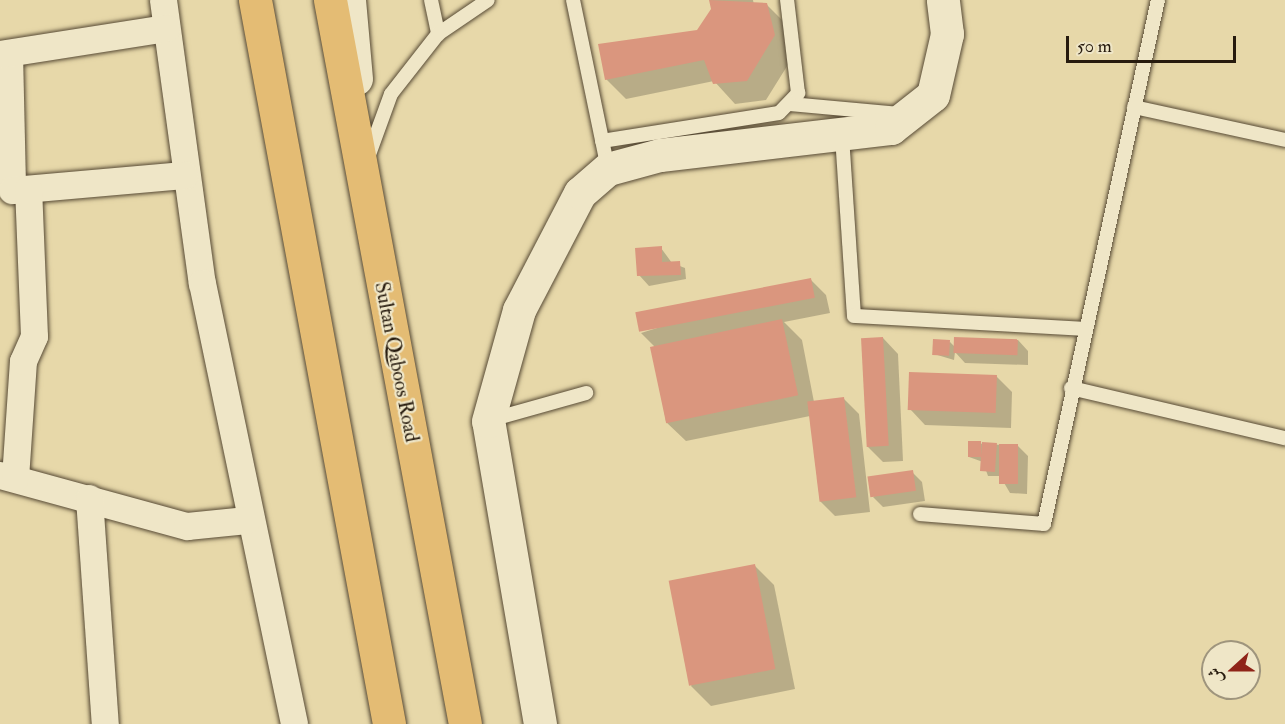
<!DOCTYPE html>
<html>
<head>
<meta charset="utf-8">
<style>
	body { margin:0 }
	#map { position:relative; width:1285px; height:724px; overflow:hidden; background:#e7d8a9; font-family:"IM FELL Double Pica",Amiri,serif }
	div>[style] { position:absolute }
	[style*='--x'] { left:calc(var(--x)*1px); top:calc(var(--y)*1px); width:calc(var(--w)*1px); rotate:calc(var(--a)*1deg) }
	.shadow>* { inset:0; background:#0003 }
	.building>* { inset:0; background:#da967e; transform-origin:0 0 }
	.roads { filter:drop-shadow(0 0 2px #574a35) drop-shadow(0 0 2px #574a35) }
	.lane>* { height:14px; margin:-7px; padding:0 7px; transform-origin:7px; border-radius:7px; background:#efe6c7 }
	.street>* { height:27px; margin:-13.5px; padding:0 13.5px; transform-origin:13.5px; border-radius:13.5px; background:#efe6c7 }
	.secondary>* { height:33px; margin:-16.5px; padding:0 16.5px; transform-origin:16.5px; border-radius:16.5px; background:#efe6c7 }
	.highway>* { height:33px; margin:-16.5px; padding:0 16.5px; transform-origin:16.5px; border-radius:16.5px; background:#e4bc74 }
	span { translate:-50% -50%; white-space:nowrap; text-align:center; line-height:1.15; -webkit-text-stroke:4.5px #efe6c7; paint-order:stroke }
	.street-label { font-size:20px; color:#271b0e }
	.north { position:absolute; left:1201px; top:640px; width:60px; height:60px; box-sizing:border-box; background:#efe6c7; border:2px solid #9f957d; border-radius:50%; rotate:249deg; font-size:16px; font-weight:700; line-height:24px; text-align:center; color:#271b0e }
	.north::after { content:''; display:block; margin:auto; width:21px; height:27px; background:#8f2418; clip-path:polygon(50% 0,100% 100%,50% 72%,0 100%) }
	.scale { position:absolute; left:1066px; top:36px; width:170px; height:27px; box-sizing:border-box; border:3px solid #271b0e; border-top:0; padding-left:8px; font-size:18px; line-height:21px; white-space:nowrap; color:#271b0e; -webkit-text-stroke:4px #efe6c7; paint-order:stroke }
</style>
</head>
<body>
<div id="map">
	<div class="shadow">
		<i style="clip-path:polygon(710px 0,753px 0,754px 5px,766px 4px,786px 24px,794px 55px,766px 100px,735px 104px,714px 81px,626px 99px,606px 79px,698px 31px,712px 9px)"></i>
		<i style="clip-path:polygon(661px 248px,672px 263px,685px 268px,686px 279px,649px 286px,639px 275px)"></i>
		<i style="clip-path:polygon(811px 280px,826px 295px,830px 313px,784px 322px,802px 340px,814px 402px,843px 398px,859px 414px,870px 512px,835px 516px,820px 501px,810px 416px,686px 441px,666px 422px,654px 346px,641px 333px)"></i>
		<i style="clip-path:polygon(883px 338px,898px 354px,903px 461px,883px 462px,868px 447px)"></i>
		<i style="clip-path:polygon(1018px 340px,1028px 351px,1028px 365px,965px 363px,955px 352px,954px 360px,934px 354px,950px 342px,955px 347px)"></i>
		<i style="clip-path:polygon(996px 376px,1012px 392px,1011px 428px,925px 425px,910px 409px)"></i>
		<i style="clip-path:polygon(970px 443px,1018px 446px,1028px 456px,1027px 494px,1010px 493px,1000px 476px,988px 476px,983px 462px,969px 457px)"></i>
		<i style="clip-path:polygon(912px 472px,922px 482px,925px 501px,883px 507px,873px 497px)"></i>
		<i style="clip-path:polygon(754px 565px,774px 585px,795px 689px,711px 706px,691px 686px)"></i>
	</div>
	<div class="building">
		<i style="clip-path:polygon(709px 0,767px 3px,775px 35px,747px 81px,713px 84px,704px 60px,605px 80px,598px 44px,697px 30px,711px 9px)"></i>
		<i style="clip-path:polygon(662px 246px,662px 262px,680px 261px,681px 275px,637px 276px,635px 248px)"></i>
		<i style="left:811px;top:278px;width:20px;height:179px;rotate:79deg"></i>
		<i style="left:782px;top:319px;width:78px;height:135px;rotate:78deg"></i>
		<i style="left:883px;top:337px;width:109px;height:22px;rotate:87deg"></i>
		<i style="left:954px;top:337px;width:64px;height:16px;rotate:2deg"></i>
		<i style="left:933px;top:339px;width:17px;height:16px;rotate:3deg"></i>
		<i style="left:909px;top:372px;width:88px;height:38px;rotate:2deg"></i>
		<i style="left:844px;top:397px;width:101px;height:37px;rotate:83deg"></i>
		<i style="left:968px;top:441px;width:13px;height:16px"></i>
		<i style="left:982px;top:442px;width:15px;height:29px;rotate:4deg"></i>
		<i style="left:999px;top:444px;width:19px;height:40px"></i>
		<i style="left:913px;top:470px;width:21px;height:46px;rotate:82deg"></i>
		<i style="left:755px;top:564px;width:107px;height:88px;rotate:79deg"></i>
	</div>
	<div class="roads">
		<div class="lane">
			<i style="--x:431;--y:0;--w:35;--a:78"></i>
			<i style="--x:573;--y:0;--w:173;--a:78.3"></i>
			<i style="--x:790;--y:104;--w:110;--a:5.2"></i>
			<i style="--x:1134;--y:107;--w:155;--a:12.3"></i>
			<i style="--x:842;--y:136;--w:180;--a:86.2"></i>
			<i style="--x:854;--y:316;--w:230;--a:3.2"></i>
			<i style="--x:602;--y:141;--w:179;--a:-9"></i>
			<i style="--x:779;--y:113;--w:28;--a:-46"></i>
			<i style="--x:798;--y:93;--w:94;--a:-96.7"></i>
			<i style="--x:367;--y:160;--w:70;--a:-70"></i>
			<i style="--x:391;--y:94;--w:76;--a:-51.9"></i>
			<i style="--x:438;--y:34;--w:60;--a:-34.2"></i>
			<i style="--x:1071;--y:388;--w:220;--a:13.2"></i>
			<i style="--x:490;--y:420;--w:100;--a:-15.7"></i>
			<i style="--x:920;--y:514;--w:124;--a:4.6"></i>
			<i style="--x:1044;--y:524;--w:536;--a:-77.73"></i>
		</div>
		<div class="street">
			<i style="--x:163;--y:0;--w:286;--a:82.2"></i>
			<i style="--x:202;--y:283;--w:450;--a:78.2"></i>
			<i style="--x:9;--y:53;--w:137;--a:88.7"></i>
			<i style="--x:12;--y:190;--w:173;--a:-5"></i>
			<i style="--x:0;--y:54;--w:168;--a:-8.9"></i>
			<i style="--x:0;--y:475;--w:194;--a:15.3"></i>
			<i style="--x:187;--y:526;--w:60;--a:-5.7"></i>
			<i style="--x:15;--y:478;--w:117;--a:-86.1"></i>
			<i style="--x:23;--y:361;--w:27;--a:-66"></i>
			<i style="--x:34;--y:336;--w:147;--a:-92.3"></i>
			<i style="--x:89;--y:498;--w:227;--a:86"></i>
		</div>
		<div class="secondary">
			<i style="--x:349;--y:0;--w:79;--a:84.9"></i>
			<i style="--x:540;--y:724;--w:307;--a:-99.7"></i>
			<i style="--x:488;--y:421;--w:115;--a:-74.4"></i>
			<i style="--x:519;--y:310;--w:132;--a:-62.5"></i>
			<i style="--x:580;--y:193;--w:37;--a:-41"></i>
			<i style="--x:608;--y:169;--w:54;--a:-15.1"></i>
			<i style="--x:660;--y:155;--w:233;--a:-6.7"></i>
			<i style="--x:891;--y:128;--w:53;--a:-38.2"></i>
			<i style="--x:933;--y:95;--w:63;--a:-77.1"></i>
			<i style="--x:947;--y:34;--w:34;--a:-97"></i>
		</div>
		<div class="highway">
			<i style="--x:255;--y:0;--w:736;--a:79.51"></i>
			<i style="--x:330;--y:0;--w:736;--a:79.44"></i>
		</div>
	</div>
	<div class="street-label">
		<span style="left:397px;top:362px;rotate:79deg">Sultan Qaboos Road</span>
	</div>
	<div class="north">ش</div>
	<div class="scale">50 m</div>
</div>
</body>
</html>
